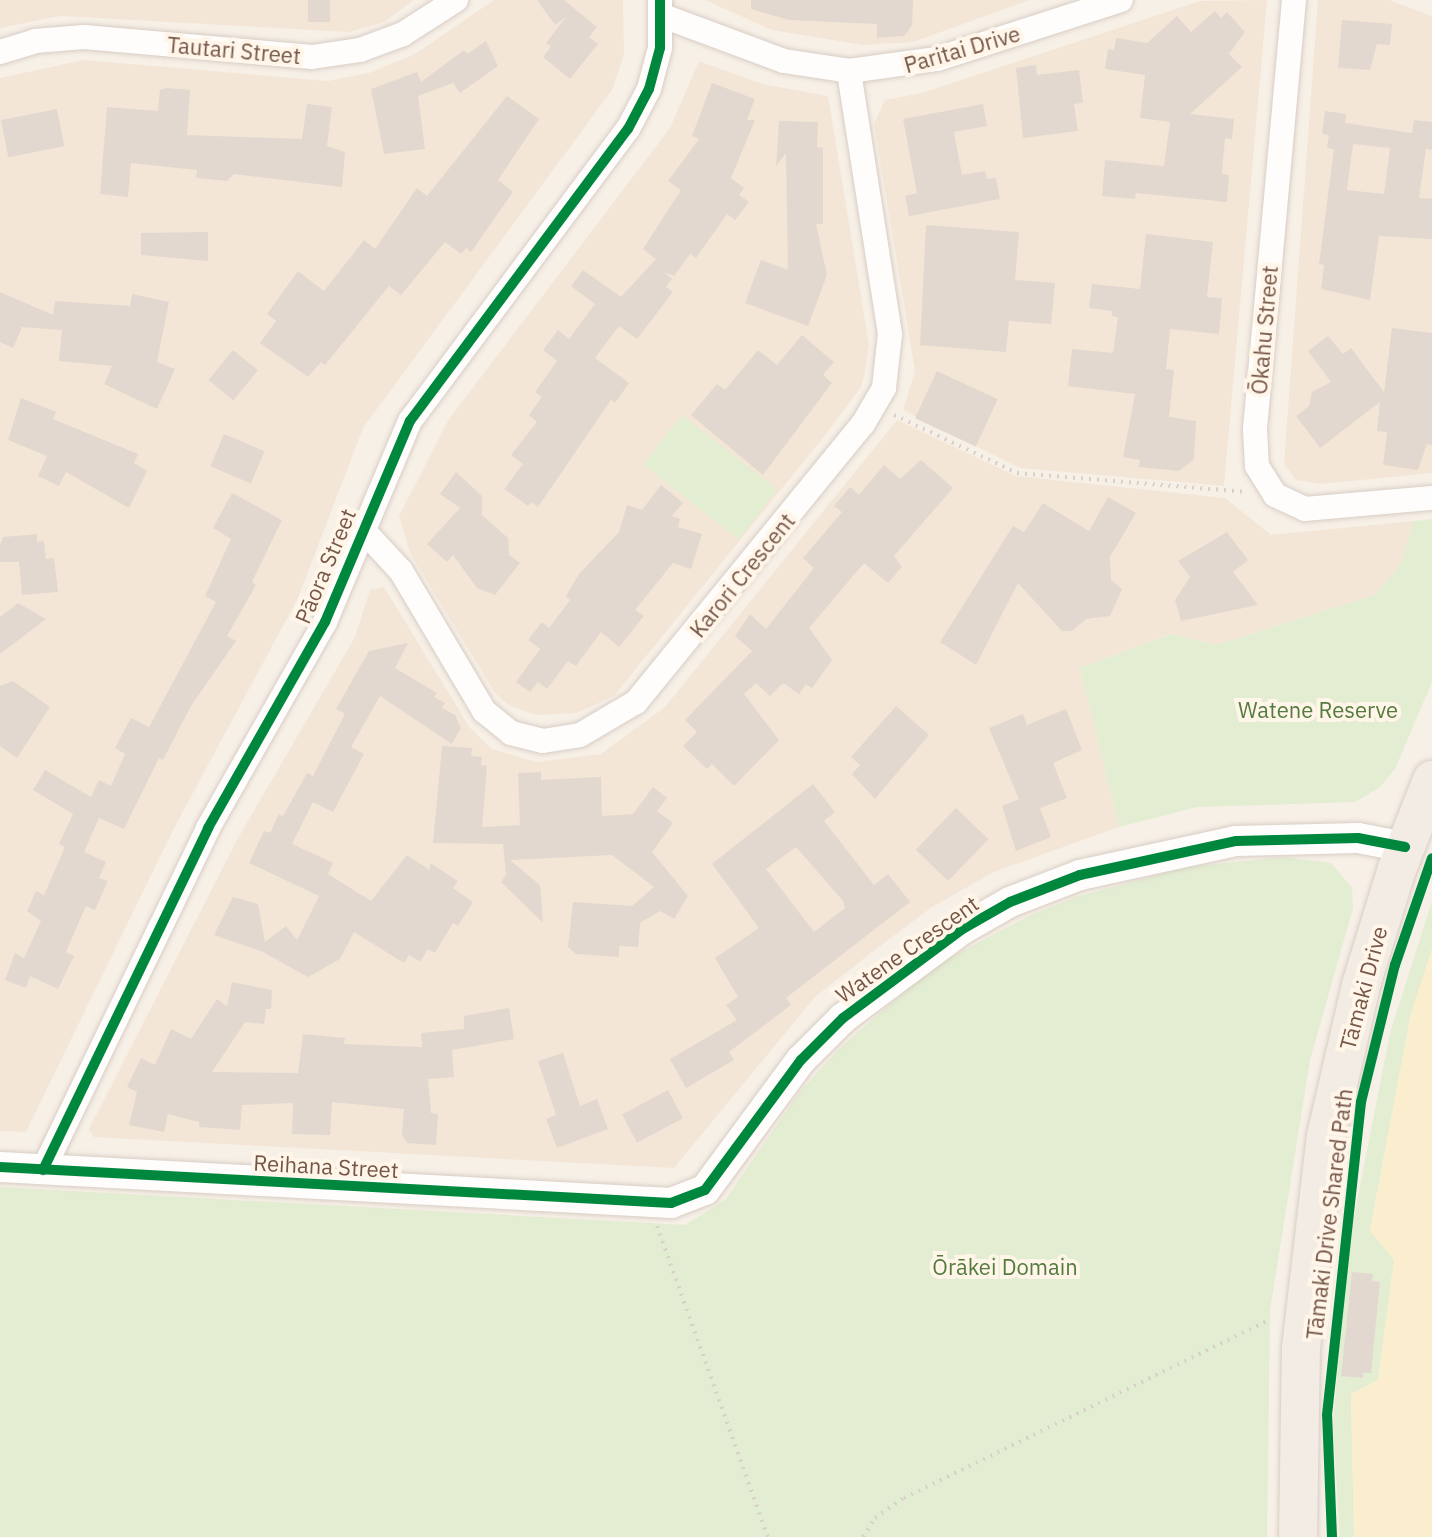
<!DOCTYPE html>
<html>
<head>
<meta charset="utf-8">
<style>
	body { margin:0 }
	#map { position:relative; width:1432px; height:1537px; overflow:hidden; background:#f7f0e7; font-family:"IBM Plex Sans",sans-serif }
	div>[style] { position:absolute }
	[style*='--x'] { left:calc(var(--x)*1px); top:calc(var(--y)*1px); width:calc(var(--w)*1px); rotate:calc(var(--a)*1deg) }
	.residential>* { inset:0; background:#f3e6d7 }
	.green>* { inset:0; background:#e3edd1; transform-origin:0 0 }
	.sand>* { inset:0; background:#fbeece }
	.building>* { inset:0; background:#e3d8cf; transform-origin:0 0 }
	.path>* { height:4px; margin-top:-2px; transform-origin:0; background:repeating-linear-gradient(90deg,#d9d0cb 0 2px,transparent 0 8px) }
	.roads { filter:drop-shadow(0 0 2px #d8cdc5) drop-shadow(0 0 2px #d8cdc5) }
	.minor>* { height:24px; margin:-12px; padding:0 12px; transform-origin:12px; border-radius:12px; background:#fefdfb }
	.tertiary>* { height:30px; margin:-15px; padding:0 15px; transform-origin:15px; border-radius:15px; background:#fefdfb }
	.primary>* { height:38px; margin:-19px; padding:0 19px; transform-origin:19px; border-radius:19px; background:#f2ece4 }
	.cycleway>* { height:10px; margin:-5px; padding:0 5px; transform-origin:5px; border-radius:5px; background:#00873e }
	span { translate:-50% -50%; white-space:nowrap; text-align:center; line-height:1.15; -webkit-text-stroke:8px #fff5e8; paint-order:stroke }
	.street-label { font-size:22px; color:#755647 }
	.park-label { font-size:22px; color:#537c3e }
</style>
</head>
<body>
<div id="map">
	<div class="residential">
		<i style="clip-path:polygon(0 0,414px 0,384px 22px,349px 32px,60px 16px,0 28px)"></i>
		<i style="clip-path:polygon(494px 0,623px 0,624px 54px,612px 90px,363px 428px,298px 598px,173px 830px,26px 1132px,0 1131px,0 78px,84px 60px,328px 81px,369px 73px,415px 54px)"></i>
		<i style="clip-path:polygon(705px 0,1030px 0,913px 42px,863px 45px,772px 30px)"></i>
		<i style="clip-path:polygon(1267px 0,1224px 486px,1020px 468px,903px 410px,915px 371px,874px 124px,885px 100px,922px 93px,1200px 1px)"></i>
		<i style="clip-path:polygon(1318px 0,1389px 0,1432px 16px,1432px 473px,1321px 484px,1296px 480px,1284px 464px)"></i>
		<i style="clip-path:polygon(699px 61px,762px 84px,828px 96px,869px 345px,865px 372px,861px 387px,826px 434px,614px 696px,577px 713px,536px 715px,508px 705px,495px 693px,410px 553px,399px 516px,449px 419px,670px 128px)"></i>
		<i style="clip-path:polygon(897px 420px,1016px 476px,1225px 498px,1271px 535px,1414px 521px,1400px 565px,1375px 595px,1216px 645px,1170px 634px,1080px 668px,1119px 827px,994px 872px,932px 907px,867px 956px,815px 997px,674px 1168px,94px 1137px,89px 1129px,237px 840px,355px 637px,370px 590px,384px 587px,470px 728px,492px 749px,536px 762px,601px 754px,665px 707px)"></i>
	</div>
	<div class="green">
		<i style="left:682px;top:415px;width:121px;height:63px;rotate:38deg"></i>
		<i style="clip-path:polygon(1432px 519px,1432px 682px,1395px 769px,1380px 787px,1355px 802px,1197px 807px,1119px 827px,1080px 668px,1171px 634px,1216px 645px,1375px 595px,1400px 565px,1414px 521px)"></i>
		<i style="clip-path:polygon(1283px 857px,1331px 863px,1352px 888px,1353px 908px,1310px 1060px,1270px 1310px,1267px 1537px,0 1537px,0 1187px,685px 1225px,725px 1200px,799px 1093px,839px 1049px,934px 966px,1031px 915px,1076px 897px,1188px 867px)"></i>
		<i style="clip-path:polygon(1432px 901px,1432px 949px,1411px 1013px,1370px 1230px,1394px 1260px,1378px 1380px,1351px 1394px,1354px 1537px,1340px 1537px,1333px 1426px,1347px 1253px,1390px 1033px)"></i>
	</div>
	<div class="sand">
		<i style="clip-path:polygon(1432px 949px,1432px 1537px,1354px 1537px,1351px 1394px,1378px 1380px,1394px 1260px,1370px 1231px,1411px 1013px)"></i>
	</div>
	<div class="building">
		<i style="left:308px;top:0;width:22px;height:22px"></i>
		<i style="clip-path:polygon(537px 0,564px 0,597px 27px,589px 37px,598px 44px,570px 79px,543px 57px,551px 47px,546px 43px,566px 17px,555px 25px)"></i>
		<i style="clip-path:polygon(751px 0,913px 0,912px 25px,904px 36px,877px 38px,877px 24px,789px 20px,751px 9px)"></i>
		<i style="clip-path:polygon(1215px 11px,1221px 18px,1227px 12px,1245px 32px,1229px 54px,1242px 67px,1190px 114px,1234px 119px,1232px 139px,1225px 138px,1222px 174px,1229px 175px,1227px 202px,1136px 193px,1135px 199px,1102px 196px,1105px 160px,1164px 166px,1170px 122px,1140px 118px,1145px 75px,1105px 69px,1108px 49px,1114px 50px,1116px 38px,1147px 43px,1177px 16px,1191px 32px)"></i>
		<i style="clip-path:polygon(1342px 20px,1392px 24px,1390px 45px,1377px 44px,1370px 70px,1338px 68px)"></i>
		<i style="clip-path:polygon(486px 41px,498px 66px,460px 93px,453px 83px,418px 96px,425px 149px,384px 154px,371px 89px,417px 72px,421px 82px,464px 50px,467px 54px)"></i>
		<i style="clip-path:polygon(1036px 65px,1037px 75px,1079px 70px,1083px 103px,1074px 104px,1078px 131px,1023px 138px,1016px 68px)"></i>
		<i style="clip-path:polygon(712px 83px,755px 99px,747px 120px,755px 120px,731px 178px,744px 188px,739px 195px,749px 202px,735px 220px,727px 214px,696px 258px,690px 254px,674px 276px,664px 272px,672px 279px,666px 287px,673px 292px,637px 339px,619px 326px,595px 358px,629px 383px,615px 403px,611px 400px,538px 507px,531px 502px,528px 506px,504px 489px,523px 464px,511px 455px,537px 422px,529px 415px,542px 397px,535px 392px,557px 361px,543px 350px,558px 330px,569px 339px,595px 304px,571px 286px,583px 270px,621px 297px,656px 259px,643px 249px,681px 190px,668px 181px,699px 139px,692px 136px)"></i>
		<i style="clip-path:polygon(166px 88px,190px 90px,187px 135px,302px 139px,307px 104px,332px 107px,327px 146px,345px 152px,342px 187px,234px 174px,227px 181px,196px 178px,197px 170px,131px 163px,128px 197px,100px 194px,107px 107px,158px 111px,160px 90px)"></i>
		<i style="clip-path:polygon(507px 96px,539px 119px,498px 180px,513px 192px,471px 252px,466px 248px,461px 254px,445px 242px,401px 295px,389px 286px,325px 365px,321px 362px,308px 377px,260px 343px,276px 321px,267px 314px,298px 271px,324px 291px,364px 240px,375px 249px,417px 188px,427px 196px)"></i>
		<i style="clip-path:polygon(983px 104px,987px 126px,954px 132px,962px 175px,985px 171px,987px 179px,996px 178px,1000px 199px,909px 216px,905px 196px,917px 193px,903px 119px)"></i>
		<i style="left:57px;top:109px;width:38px;height:57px;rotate:79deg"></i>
		<i style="clip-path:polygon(evenodd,1325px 111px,1346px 114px,1345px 123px,1412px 133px,1414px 120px,1432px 122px,1432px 150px,1426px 149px,1419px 198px,1432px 199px,1432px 239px,1379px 236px,1370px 300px,1321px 289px,1324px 265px,1319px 264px,1334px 149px,1327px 148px,1329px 135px,1322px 134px,1325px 111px,1353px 144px,1390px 148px,1384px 194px,1347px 190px,1353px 144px)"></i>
		<i style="clip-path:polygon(779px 121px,818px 122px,817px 147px,823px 148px,823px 224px,816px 224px,827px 275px,808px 326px,745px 303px,761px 260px,788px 270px,786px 153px,776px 166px)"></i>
		<i style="clip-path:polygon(926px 225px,1019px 232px,1015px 280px,1055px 283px,1051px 324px,1009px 321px,1006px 352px,920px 345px)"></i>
		<i style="clip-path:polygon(208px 232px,208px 261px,141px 255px,141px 233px)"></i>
		<i style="clip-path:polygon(1146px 234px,1213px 242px,1207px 297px,1222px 298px,1219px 334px,1170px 329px,1166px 369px,1174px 370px,1169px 417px,1196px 421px,1194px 459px,1179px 471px,1139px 467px,1140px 460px,1123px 457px,1135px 394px,1068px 386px,1072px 349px,1113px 353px,1118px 317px,1112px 316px,1112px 311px,1089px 308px,1092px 284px,1140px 289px)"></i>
		<i style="clip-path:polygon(0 292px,53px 315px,55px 301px,130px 306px,132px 294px,169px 302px,157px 362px,175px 369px,157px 409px,104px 384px,112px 366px,59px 361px,62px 330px,22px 327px,13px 348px,0 342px)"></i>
		<i style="clip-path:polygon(1392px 328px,1432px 333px,1432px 445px,1427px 444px,1418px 470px,1383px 465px,1387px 432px,1377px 431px,1380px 402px,1320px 448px,1296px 416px,1309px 406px,1312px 392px,1331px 382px,1308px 351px,1328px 336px,1343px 354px,1351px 348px,1384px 392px)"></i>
		<i style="clip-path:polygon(802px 335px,834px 362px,823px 375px,832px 383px,763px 475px,691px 415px,717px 384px,725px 390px,758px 350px,777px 365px)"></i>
		<i style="left:233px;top:350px;width:32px;height:39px;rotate:39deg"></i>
		<i style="left:937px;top:371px;width:67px;height:52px;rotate:25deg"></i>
		<i style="clip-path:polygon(21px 398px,56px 412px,53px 419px,138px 454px,134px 463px,147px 471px,129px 508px,66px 472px,59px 486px,38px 476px,47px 456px,8px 440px)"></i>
		<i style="left:224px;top:434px;width:44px;height:35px;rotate:23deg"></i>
		<i style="clip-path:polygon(921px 460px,953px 488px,894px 556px,902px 567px,888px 583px,864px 563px,809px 628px,832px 660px,812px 688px,806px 684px,799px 694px,783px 683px,770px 696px,756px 683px,744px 694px,779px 740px,734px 786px,712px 764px,707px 769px,683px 746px,697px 732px,685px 720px,752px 651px,735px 636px,750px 614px,766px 629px,814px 568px,803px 558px,842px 512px,834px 506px,850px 487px,859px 495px,884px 465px,900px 479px)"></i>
		<i style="clip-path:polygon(456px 472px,482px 496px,482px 515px,508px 538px,509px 555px,520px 563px,495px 595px,477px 588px,453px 555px,447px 562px,427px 544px,460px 508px,440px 494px)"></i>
		<i style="clip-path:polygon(661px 485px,683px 503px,672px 516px,680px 519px,678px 527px,702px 534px,691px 569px,673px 563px,635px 610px,644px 616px,619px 647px,601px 632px,576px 666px,568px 661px,547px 689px,538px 682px,530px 692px,516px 682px,540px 649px,528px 640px,542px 622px,549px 628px,570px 600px,566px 596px,579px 574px,619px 532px,627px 505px,642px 510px)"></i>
		<i style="clip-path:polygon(232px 493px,282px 520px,252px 582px,256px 585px,227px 636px,236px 641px,191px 706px,163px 760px,159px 758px,124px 829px,99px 818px,84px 852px,106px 862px,99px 878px,108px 881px,95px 910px,86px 906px,66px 952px,74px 956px,58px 989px,30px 976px,26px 988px,5px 980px,15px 953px,24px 958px,41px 921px,27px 911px,36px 891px,44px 895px,65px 847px,59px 844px,73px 814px,33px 790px,45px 770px,91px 797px,99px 780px,111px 786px,125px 754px,115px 748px,131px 718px,149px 727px,216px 602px,205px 596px,231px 539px,213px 528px)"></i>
		<i style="clip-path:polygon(1108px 497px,1136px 513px,1110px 557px,1111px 580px,1122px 589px,1110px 616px,1086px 619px,1072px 631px,1062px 631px,1018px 583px,976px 665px,940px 642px,1013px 526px,1024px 532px,1043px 503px,1089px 531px)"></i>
		<i style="clip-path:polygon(1227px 532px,1248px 560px,1233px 572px,1258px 605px,1181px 621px,1175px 600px,1190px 577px,1178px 561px)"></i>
		<i style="clip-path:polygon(37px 534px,37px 542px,44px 541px,46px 559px,54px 558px,58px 592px,22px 595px,19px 562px,0 562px,0 546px,3px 537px)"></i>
		<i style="clip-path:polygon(18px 603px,46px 619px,0 654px,0 617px)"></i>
		<i style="clip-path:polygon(408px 643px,395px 668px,437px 693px,434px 697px,445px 703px,442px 708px,455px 715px,461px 728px,452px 744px,380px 696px,351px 747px,364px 754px,333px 812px,313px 802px,292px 844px,333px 863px,328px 874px,371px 901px,407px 855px,430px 870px,430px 863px,458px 881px,453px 888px,473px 902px,458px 926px,453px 923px,435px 953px,428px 949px,420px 962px,409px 955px,404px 963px,354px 932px,340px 959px,308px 977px,263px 952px,214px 935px,233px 897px,258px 904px,265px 942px,286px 926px,297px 940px,319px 896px,249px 863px,264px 831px,270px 833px,279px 814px,283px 816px,307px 773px,313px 776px,345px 714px,336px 709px,369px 651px)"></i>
		<i style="clip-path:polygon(13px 681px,50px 707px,17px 758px,0 746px,0 686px)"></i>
		<i style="clip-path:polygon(896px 706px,929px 735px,875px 799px,852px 774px,860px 765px,851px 757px)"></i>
		<i style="clip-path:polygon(1066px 709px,1082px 750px,1053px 763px,1067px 798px,1040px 808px,1051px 837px,1016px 851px,1002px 806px,1019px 799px,989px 728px,1023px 714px,1027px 725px)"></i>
		<i style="clip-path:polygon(442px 746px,472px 748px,471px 756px,482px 757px,481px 765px,487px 766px,482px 827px,520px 825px,518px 773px,541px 772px,541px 780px,601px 777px,602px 816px,633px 814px,653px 787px,667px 798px,657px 811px,673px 823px,652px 852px,688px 896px,674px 919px,660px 911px,640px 923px,638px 947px,619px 946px,619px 957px,576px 954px,568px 947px,573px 902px,632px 906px,654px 887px,612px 855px,510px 860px,540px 885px,543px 923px,501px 882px,506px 875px,503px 844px,433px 843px)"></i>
		<i style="clip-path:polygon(evenodd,813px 784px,835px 812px,824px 821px,874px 885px,888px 874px,910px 902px,786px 998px,791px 1005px,729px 1052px,734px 1060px,686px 1088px,670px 1059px,737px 1020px,726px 1005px,738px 997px,715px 958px,759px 928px,712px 864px,813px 784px,796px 847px,843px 901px,845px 908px,814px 932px,766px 869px,796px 847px)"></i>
		<i style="left:956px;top:808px;width:45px;height:58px;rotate:44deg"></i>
		<i style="clip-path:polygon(232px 982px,272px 990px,271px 1009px,266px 1009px,264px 1024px,245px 1022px,212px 1072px,298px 1073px,303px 1034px,345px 1038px,344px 1044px,422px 1047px,421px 1033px,464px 1029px,464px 1016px,509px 1008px,514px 1039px,452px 1050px,454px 1077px,428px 1079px,431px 1113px,438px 1114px,436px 1145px,407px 1143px,402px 1135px,404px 1109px,332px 1102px,330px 1135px,292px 1134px,293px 1103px,242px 1105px,240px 1130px,199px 1127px,199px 1122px,168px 1114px,164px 1132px,129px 1125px,137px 1092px,127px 1087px,141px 1058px,155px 1065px,171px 1029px,191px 1039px,217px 999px,227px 1006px)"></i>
		<i style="clip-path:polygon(563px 1053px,580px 1106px,597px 1099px,608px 1129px,557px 1148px,546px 1119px,556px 1115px,538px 1061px)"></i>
		<i style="left:668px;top:1090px;width:32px;height:52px;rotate:62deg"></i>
		<i style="clip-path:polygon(1352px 1272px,1373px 1274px,1372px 1281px,1380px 1282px,1371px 1373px,1363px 1373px,1363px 1378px,1341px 1376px)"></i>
	</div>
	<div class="path">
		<i style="--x:894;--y:415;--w:136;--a:25.2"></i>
		<i style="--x:1017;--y:473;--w:231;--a:4.7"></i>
		<i style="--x:657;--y:1226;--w:330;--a:70.4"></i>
		<i style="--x:863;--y:1537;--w:22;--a:-58"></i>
		<i style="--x:875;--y:1518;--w:35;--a:-35"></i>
		<i style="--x:904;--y:1498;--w:406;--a:-26"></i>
	</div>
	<div class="roads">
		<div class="minor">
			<i style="--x:1294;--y:0;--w:431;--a:95.2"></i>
			<i style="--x:1255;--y:429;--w:37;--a:87"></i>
			<i style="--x:1257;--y:466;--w:34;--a:58"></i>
			<i style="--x:1275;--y:495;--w:33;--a:25"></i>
			<i style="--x:1305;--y:509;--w:127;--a:-5"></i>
			<i style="--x:663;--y:16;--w:129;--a:20.4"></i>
			<i style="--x:784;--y:61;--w:66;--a:8.7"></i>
			<i style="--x:849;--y:71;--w:89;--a:-7.8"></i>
			<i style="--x:937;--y:59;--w:193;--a:-17.8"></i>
			<i style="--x:0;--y:52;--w:37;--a:-17"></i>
			<i style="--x:35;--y:41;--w:49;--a:-4.7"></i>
			<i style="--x:84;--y:37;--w:229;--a:5"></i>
			<i style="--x:312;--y:57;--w:49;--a:-8.3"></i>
			<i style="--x:360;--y:50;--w:46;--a:-20.4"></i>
			<i style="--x:403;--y:34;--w:63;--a:-32.7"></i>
			<i style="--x:362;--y:529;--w:57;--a:47.1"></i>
			<i style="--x:401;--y:571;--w:163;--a:59.3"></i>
			<i style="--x:484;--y:711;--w:35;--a:39"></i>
			<i style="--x:511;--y:733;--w:33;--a:14"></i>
			<i style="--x:543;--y:741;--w:37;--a:-9"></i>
			<i style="--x:580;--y:735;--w:65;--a:-30.5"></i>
			<i style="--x:636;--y:702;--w:359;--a:-50.8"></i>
			<i style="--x:863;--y:424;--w:42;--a:-59.7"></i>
			<i style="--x:884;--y:388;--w:54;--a:-83.7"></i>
			<i style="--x:890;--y:334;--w:266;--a:-98.9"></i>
			<i style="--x:43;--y:1170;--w:380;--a:-64.2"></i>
			<i style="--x:208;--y:828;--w:237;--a:-60.4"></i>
			<i style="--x:325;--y:622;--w:218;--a:-67.1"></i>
			<i style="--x:410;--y:421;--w:364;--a:-53.3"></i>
			<i style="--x:628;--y:129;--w:45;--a:-62.3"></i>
			<i style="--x:649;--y:89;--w:42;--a:-75"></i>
			<i style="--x:660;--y:48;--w:48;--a:-90"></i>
		</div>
		<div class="tertiary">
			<i style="--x:0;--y:1167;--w:672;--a:3.07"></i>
			<i style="--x:671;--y:1203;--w:36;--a:-21"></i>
			<i style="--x:705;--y:1190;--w:162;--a:-53.6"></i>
			<i style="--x:801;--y:1060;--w:59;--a:-45"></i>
			<i style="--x:843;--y:1018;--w:147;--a:-36.7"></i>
			<i style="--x:961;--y:930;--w:56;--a:-29.7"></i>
			<i style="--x:1010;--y:902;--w:75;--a:-21.1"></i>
			<i style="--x:1080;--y:875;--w:160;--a:-12.3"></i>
			<i style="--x:1236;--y:841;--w:122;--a:-1.4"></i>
			<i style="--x:1358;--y:838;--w:48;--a:10.8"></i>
		</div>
		<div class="primary">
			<i style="--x:1298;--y:1537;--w:189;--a:-89.1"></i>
			<i style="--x:1301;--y:1348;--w:213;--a:-83.3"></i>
			<i style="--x:1326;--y:1136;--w:155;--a:-76.9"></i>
			<i style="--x:1361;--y:985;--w:121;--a:-72.8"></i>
			<i style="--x:1397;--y:869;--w:96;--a:-68.5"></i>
		</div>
	</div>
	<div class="cycleway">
		<i style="--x:0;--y:1167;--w:672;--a:3.07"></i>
		<i style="--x:671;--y:1203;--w:36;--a:-21"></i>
		<i style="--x:705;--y:1190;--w:162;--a:-53.6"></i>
		<i style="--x:801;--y:1060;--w:59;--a:-45"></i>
		<i style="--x:843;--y:1018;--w:147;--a:-36.7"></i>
		<i style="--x:961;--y:930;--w:56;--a:-29.7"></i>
		<i style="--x:1010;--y:902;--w:75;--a:-21.1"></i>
		<i style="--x:1080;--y:875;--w:160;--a:-12.3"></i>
		<i style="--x:1236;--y:841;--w:122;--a:-1.4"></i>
		<i style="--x:1358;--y:838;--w:48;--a:10.8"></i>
		<i style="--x:43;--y:1170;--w:380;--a:-64.2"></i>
		<i style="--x:208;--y:828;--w:237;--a:-60.4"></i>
		<i style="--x:325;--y:622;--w:218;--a:-67.1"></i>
		<i style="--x:410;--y:421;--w:364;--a:-53.3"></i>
		<i style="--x:628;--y:129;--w:45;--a:-62.3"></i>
		<i style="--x:649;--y:89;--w:42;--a:-75"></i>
		<i style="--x:660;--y:48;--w:48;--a:-90"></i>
		<i style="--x:1332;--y:1537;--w:122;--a:-92.3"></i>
		<i style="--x:1327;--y:1415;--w:315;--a:-83.8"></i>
		<i style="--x:1361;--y:1102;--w:141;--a:-76.1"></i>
		<i style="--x:1395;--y:965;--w:113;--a:-70.9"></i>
	</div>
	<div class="street-label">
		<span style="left:962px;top:49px;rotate:-16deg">Paritai Drive</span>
		<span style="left:234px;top:50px;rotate:5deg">Tautari Street</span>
		<span style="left:1264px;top:330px;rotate:-85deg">Ōkahu Street</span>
		<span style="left:325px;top:566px;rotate:-67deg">Pāora Street</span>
		<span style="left:742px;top:575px;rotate:-51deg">Karori Crescent</span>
		<span style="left:907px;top:949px;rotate:-35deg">Watene Crescent</span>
		<span style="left:1363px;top:988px;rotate:-75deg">Tāmaki Drive</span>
		<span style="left:326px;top:1166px;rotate:3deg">Reihana Street</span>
		<span style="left:1329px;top:1214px;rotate:-83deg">Tāmaki Drive Shared Path</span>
	</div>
	<div class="park-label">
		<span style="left:1318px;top:710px">Watene Reserve</span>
		<span style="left:1005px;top:1267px">Ōrākei Domain</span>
	</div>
</div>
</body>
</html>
